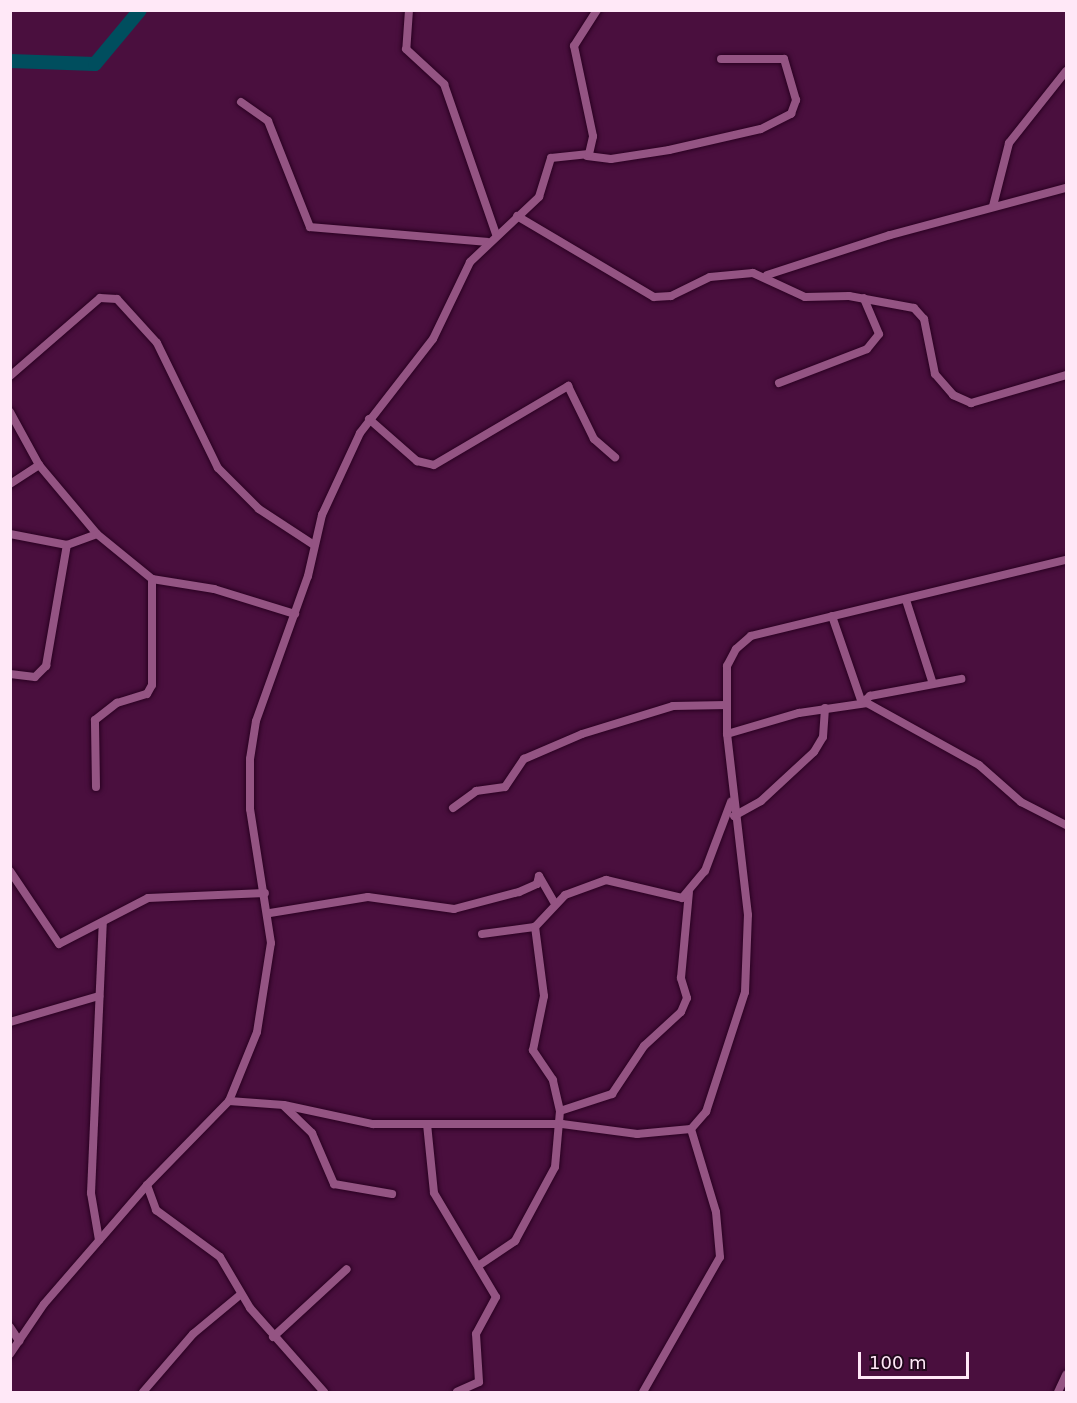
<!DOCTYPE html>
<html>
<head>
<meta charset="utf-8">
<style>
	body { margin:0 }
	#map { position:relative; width:1077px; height:1403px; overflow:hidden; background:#4a0f3e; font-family:"DejaVu Sans",sans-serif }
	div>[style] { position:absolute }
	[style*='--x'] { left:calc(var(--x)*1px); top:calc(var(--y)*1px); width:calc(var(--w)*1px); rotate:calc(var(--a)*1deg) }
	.river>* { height:14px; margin:-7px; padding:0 7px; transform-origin:7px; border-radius:7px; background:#004e5e }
	.roads { filter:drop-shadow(0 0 2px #290021) drop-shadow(0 0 2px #290021) }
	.minor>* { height:8px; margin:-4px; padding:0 4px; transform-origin:4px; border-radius:4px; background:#945483 }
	span { translate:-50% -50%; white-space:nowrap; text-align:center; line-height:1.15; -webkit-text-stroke:5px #22091d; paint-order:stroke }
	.frame { position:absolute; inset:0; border:12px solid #ffe8f7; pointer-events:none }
	.scale { position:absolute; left:858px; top:1352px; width:111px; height:27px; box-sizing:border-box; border:3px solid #ffe8f7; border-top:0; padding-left:8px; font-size:18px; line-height:21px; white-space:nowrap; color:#ffe8f7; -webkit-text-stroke:4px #22091d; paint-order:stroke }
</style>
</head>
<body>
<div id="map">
	<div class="river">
		<i style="--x:10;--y:61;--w:85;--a:2"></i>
		<i style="--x:95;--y:64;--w:70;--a:-50.2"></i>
	</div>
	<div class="roads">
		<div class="minor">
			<i style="--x:409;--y:10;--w:39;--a:94"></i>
			<i style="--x:406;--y:49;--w:52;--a:42.6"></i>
			<i style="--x:444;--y:84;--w:159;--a:70.9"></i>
			<i style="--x:241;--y:102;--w:33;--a:35"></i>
			<i style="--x:268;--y:121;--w:114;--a:68.4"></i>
			<i style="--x:310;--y:227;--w:178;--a:4.8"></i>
			<i style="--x:587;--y:156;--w:24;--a:7"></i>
			<i style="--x:611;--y:159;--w:59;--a:-8.8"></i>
			<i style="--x:669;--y:150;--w:94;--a:-12.9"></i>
			<i style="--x:761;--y:129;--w:34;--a:-27"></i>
			<i style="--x:791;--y:114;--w:15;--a:-70"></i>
			<i style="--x:796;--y:100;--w:43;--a:-106.3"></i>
			<i style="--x:784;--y:59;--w:63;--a:180"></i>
			<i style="--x:993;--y:206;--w:65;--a:-75.7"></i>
			<i style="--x:1009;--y:143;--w:92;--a:-51.6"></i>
			<i style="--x:517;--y:216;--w:159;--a:30.6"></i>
			<i style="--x:654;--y:297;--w:17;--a:-3"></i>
			<i style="--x:671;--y:296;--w:43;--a:-26"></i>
			<i style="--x:710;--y:277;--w:43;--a:-5.3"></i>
			<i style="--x:753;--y:273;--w:57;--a:24.8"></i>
			<i style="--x:805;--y:297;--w:44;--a:-1.3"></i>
			<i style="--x:849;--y:296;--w:66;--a:10.5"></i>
			<i style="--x:914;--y:308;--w:15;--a:48"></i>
			<i style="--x:924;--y:319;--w:56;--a:78.7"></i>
			<i style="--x:935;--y:374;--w:28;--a:49"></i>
			<i style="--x:953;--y:395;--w:20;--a:24"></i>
			<i style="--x:971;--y:403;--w:99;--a:-16.4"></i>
			<i style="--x:767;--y:275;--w:129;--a:-18"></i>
			<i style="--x:890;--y:235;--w:182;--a:-15"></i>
			<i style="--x:10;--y:376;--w:119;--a:-40.9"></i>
			<i style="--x:100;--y:298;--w:17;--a:3"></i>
			<i style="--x:117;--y:299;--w:59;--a:47.7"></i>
			<i style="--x:157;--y:343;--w:139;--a:64"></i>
			<i style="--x:218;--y:468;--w:58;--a:45"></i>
			<i style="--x:259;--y:509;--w:66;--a:33.2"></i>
			<i style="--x:779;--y:383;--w:94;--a:-21.1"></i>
			<i style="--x:867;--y:349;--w:19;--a:-51"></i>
			<i style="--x:879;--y:334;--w:39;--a:-113"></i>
			<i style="--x:10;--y:412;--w:60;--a:61.3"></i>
			<i style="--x:39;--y:465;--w:90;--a:50"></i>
			<i style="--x:369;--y:419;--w:64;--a:41.2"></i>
			<i style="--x:417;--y:461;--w:17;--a:13"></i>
			<i style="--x:434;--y:465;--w:156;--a:-30.5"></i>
			<i style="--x:568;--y:386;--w:59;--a:63.9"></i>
			<i style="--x:594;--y:439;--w:28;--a:41"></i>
			<i style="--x:10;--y:484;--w:35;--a:-33"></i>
			<i style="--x:10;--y:534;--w:58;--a:10.9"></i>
			<i style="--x:67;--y:545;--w:32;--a:-20"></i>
			<i style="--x:97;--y:534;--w:71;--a:39.3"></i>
			<i style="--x:152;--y:579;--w:63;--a:9.2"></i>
			<i style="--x:214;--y:589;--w:85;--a:17.2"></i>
			<i style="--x:906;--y:600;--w:85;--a:72.2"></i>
			<i style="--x:832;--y:616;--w:92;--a:71"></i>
			<i style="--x:862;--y:703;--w:11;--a:-41"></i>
			<i style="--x:870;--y:696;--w:93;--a:-10.6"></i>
			<i style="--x:10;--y:674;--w:25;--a:7"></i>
			<i style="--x:35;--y:677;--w:16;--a:-45"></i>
			<i style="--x:46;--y:666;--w:123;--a:-80.2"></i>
			<i style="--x:727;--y:734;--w:75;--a:-16.3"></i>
			<i style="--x:799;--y:713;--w:69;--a:-8.4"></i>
			<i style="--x:867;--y:703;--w:128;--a:29"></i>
			<i style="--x:979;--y:765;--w:56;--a:41.4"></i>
			<i style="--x:1021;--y:802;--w:51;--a:27.1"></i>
			<i style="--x:96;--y:787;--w:67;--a:-90.9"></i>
			<i style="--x:95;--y:720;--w:28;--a:-38"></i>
			<i style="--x:117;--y:703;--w:31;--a:-17"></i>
			<i style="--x:147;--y:694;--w:10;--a:-61"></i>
			<i style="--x:152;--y:685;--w:106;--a:-90"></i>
			<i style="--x:453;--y:808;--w:29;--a:-36"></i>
			<i style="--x:476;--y:791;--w:29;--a:-8"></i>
			<i style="--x:505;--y:787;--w:34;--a:-56"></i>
			<i style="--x:524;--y:759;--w:63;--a:-23.3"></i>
			<i style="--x:582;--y:734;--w:95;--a:-17.1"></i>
			<i style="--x:673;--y:706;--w:54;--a:-1.1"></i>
			<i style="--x:734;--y:816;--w:31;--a:-29"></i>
			<i style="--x:761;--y:801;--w:72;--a:-42.8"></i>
			<i style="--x:814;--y:752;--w:17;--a:-59"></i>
			<i style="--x:823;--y:737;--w:29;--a:-86"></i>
			<i style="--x:10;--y:871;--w:88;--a:56.1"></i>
			<i style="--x:59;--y:944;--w:100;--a:-27.3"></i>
			<i style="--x:148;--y:898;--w:117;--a:-2.4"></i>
			<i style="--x:270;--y:913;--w:99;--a:-9.3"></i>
			<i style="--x:368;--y:897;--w:87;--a:7.9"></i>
			<i style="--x:454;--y:909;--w:67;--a:-14.7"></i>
			<i style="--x:519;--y:892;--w:20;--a:-24"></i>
			<i style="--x:537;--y:884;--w:8;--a:-76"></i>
			<i style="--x:539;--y:876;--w:32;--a:60"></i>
			<i style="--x:482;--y:934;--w:53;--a:-7.5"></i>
			<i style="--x:10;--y:1022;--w:93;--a:-16.3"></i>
			<i style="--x:229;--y:1101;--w:74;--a:-67.9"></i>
			<i style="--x:257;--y:1032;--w:90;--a:-81.1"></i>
			<i style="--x:271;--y:943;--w:136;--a:-98.9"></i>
			<i style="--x:250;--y:809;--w:50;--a:-90"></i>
			<i style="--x:250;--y:759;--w:38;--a:-81"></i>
			<i style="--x:256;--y:721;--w:154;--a:-70.3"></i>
			<i style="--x:308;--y:576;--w:63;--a:-77.1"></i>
			<i style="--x:322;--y:515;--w:90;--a:-65.1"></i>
			<i style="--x:360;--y:433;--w:119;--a:-52.2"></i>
			<i style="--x:433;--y:339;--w:85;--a:-64.3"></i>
			<i style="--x:470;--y:262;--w:95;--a:-43.3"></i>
			<i style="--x:539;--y:197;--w:41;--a:-72.9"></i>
			<i style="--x:551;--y:158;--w:38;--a:-6"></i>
			<i style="--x:589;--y:154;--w:18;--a:-77"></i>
			<i style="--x:593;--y:136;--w:92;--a:-101.9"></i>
			<i style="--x:574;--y:46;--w:43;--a:-57.4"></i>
			<i style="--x:284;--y:1106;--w:39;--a:44"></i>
			<i style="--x:312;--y:1133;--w:56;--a:66.7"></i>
			<i style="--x:334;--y:1184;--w:59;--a:9.8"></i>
			<i style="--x:560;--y:1111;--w:55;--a:-18.1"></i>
			<i style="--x:612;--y:1094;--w:58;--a:-56.3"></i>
			<i style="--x:644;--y:1046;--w:50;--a:-42.6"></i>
			<i style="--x:681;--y:1012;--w:15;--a:-67"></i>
			<i style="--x:687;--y:998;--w:21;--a:-107"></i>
			<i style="--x:681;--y:978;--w:86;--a:-84.7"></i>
			<i style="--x:427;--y:1124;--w:69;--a:84.2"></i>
			<i style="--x:434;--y:1193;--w:121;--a:59.2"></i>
			<i style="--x:496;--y:1297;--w:42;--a:118.4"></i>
			<i style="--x:476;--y:1334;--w:48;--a:86.4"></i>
			<i style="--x:479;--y:1382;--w:24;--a:156"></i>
			<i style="--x:147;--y:1185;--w:27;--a:70"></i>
			<i style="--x:156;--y:1210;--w:79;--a:36.3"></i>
			<i style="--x:220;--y:1257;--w:59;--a:59.5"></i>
			<i style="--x:250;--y:1308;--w:112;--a:48.6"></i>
			<i style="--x:99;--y:1240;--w:48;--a:-99.7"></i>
			<i style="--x:91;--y:1193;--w:271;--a:-87.5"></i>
			<i style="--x:478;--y:1266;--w:45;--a:-34"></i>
			<i style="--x:515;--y:1241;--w:84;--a:-61.6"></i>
			<i style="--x:555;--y:1167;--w:56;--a:-84.9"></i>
			<i style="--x:560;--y:1111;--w:32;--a:-103"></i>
			<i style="--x:553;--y:1080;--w:36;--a:-124"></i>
			<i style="--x:533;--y:1050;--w:55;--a:-78.5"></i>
			<i style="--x:544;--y:996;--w:70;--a:-97.4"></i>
			<i style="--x:535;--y:927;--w:44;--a:-46.8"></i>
			<i style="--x:565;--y:895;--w:44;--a:-20.1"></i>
			<i style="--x:606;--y:880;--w:78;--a:13.3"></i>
			<i style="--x:682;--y:898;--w:35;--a:-50"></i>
			<i style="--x:705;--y:871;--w:74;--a:-69.4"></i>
			<i style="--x:10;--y:1327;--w:17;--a:57"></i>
			<i style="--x:273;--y:1337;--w:100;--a:-42.6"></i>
			<i style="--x:10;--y:1354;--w:60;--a:-55.8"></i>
			<i style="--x:44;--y:1304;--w:157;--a:-49.1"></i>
			<i style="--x:147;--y:1185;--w:117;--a:-45.7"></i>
			<i style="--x:229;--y:1101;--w:55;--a:4.2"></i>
			<i style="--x:284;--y:1105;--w:91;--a:12.1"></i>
			<i style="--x:373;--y:1124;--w:189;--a:0"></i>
			<i style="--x:562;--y:1124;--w:76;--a:7.6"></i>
			<i style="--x:637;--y:1134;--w:54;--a:-5.3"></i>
			<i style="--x:691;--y:1129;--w:23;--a:-49"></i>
			<i style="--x:706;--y:1112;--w:126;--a:-72"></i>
			<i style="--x:745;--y:992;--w:77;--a:-87.8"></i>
			<i style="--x:748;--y:915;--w:182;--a:-96.6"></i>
			<i style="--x:727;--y:734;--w:68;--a:-90"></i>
			<i style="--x:727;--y:666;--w:19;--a:-62"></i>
			<i style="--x:736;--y:649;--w:20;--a:-41"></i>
			<i style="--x:751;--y:636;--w:324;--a:-13.6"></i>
			<i style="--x:143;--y:1392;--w:77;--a:-49.2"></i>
			<i style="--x:193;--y:1334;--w:61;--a:-39.7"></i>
			<i style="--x:643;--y:1392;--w:155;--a:-60.3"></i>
			<i style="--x:720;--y:1257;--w:45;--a:-95.1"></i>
			<i style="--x:716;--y:1212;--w:87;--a:-106.8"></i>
			<i style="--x:1058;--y:1392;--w:19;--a:-65"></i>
		</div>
	</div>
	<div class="frame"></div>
	<div class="scale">100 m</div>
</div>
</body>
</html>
